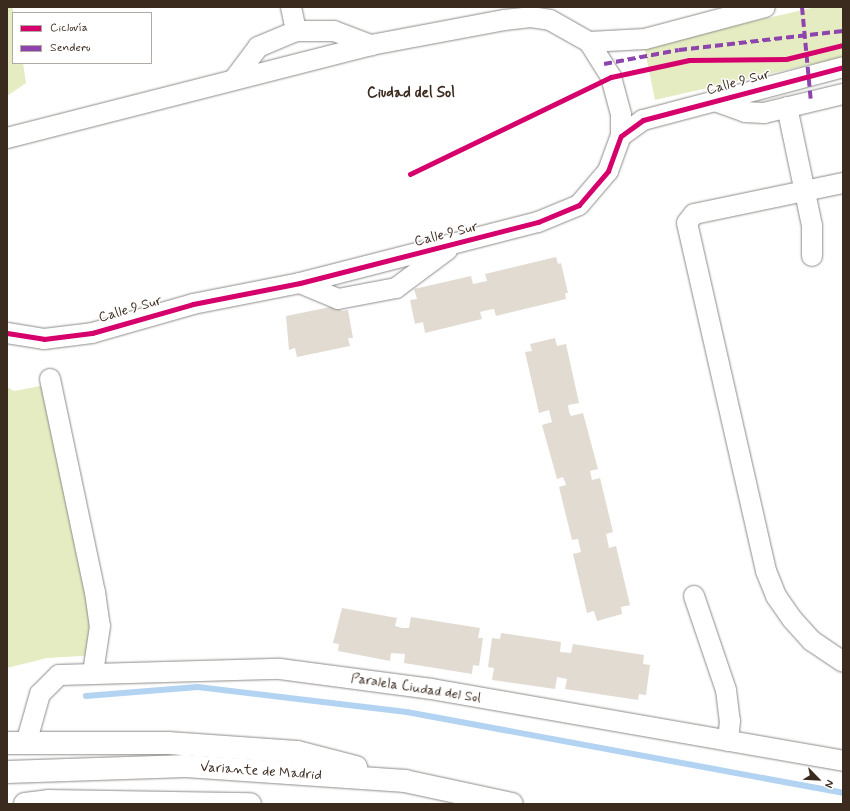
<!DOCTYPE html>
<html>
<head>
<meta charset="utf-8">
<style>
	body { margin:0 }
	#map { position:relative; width:850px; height:811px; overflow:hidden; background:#fff; font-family:Mynerve,sans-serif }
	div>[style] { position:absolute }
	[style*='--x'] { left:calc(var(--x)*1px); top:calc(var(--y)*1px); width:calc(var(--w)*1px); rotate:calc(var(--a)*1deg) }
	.green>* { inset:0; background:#e5ecc2 }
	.stream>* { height:5.5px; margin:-2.75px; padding:0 2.75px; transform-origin:2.75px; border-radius:2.75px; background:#b3d3f2 }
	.building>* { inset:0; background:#e1dbd2 }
	.roads { filter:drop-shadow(0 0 1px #8e8b88) drop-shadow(0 0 1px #8e8b88) }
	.minor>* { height:20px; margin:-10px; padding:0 10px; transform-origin:10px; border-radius:10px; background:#fff }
	.major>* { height:22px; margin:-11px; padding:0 11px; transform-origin:11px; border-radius:11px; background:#fff }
	.quiet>* { height:4px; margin-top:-2px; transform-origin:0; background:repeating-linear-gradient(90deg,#8e44ad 0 8px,transparent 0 12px) }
	.cycleway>* { height:5px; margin:-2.5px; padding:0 2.5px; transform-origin:2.5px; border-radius:2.5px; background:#d6006c }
	span { translate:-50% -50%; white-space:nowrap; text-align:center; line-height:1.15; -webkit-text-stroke:3px #fff; paint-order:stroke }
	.street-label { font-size:14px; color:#3b2a1e }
	.neighbourhood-label { font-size:15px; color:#3b2a1e; font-weight:700 }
	.frame { position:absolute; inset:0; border:8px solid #3b2a1e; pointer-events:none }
	.legend { position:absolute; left:12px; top:12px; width:140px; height:52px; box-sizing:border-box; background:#fff; border:1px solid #b1aaa5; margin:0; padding:5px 7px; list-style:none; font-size:12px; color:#3b2a1e }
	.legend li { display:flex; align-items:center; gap:8px; height:20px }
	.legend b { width:20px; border:1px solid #b1aaa5 }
	.north { position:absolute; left:798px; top:759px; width:40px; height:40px; -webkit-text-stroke:3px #fff; paint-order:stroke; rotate:114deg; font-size:11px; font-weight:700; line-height:16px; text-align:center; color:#3b2a1e }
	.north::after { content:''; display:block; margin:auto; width:14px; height:18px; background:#3b2a1e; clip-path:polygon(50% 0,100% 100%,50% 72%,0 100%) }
</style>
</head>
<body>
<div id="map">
	<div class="green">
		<i style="clip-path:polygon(7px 7px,12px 7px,14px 13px,13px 63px,23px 63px,26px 83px,7px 96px)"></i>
		<i style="clip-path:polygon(816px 7px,843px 7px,843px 57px,655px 100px,644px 46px)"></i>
		<i style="clip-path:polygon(51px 384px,97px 655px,47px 658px,7px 668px,7px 387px,14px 391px)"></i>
	</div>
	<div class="stream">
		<i style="--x:86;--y:696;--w:112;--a:-4.6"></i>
		<i style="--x:198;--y:687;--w:210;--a:6.8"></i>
		<i style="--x:407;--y:712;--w:443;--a:10.5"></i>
	</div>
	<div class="building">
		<i style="clip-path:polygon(556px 257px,558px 264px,561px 263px,568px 293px,565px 293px,566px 299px,496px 316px,494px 309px,488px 310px,480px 312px,482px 319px,425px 333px,423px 322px,415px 324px,410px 300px,417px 299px,414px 289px,471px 276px,473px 284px,482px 282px,487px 281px,485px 274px)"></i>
		<i style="clip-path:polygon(340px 305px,341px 311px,348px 310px,353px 338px,348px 338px,350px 346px,297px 357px,295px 348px,289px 350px,286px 316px)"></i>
		<i style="clip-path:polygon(555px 338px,557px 346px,566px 344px,579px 403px,568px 405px,569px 412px,571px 416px,583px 413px,598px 469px,590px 471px,592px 480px,600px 478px,613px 532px,606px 534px,609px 548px,616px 546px,630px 605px,621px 607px,622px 614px,597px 621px,594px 611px,587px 613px,573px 554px,581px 552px,578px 539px,572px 540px,559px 487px,566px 485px,565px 482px,563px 477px,557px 479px,542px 425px,552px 422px,549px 410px,539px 413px,525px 352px,532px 351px,530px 344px)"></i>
		<i style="clip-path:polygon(342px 608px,397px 618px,395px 626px,402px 628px,409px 628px,411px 617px,480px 628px,478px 638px,483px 638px,479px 666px,473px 665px,472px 674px,404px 663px,405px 654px,391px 653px,390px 661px,338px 651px,339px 644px,333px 643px)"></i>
		<i style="clip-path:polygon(501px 633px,561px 642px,560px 652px,571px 653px,573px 644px,644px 655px,643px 664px,650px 665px,646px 695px,639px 694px,638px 700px,565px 689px,567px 679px,557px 677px,555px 689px,492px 680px,494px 668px,488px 667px,492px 638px,500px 639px)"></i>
	</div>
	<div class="roads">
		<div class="minor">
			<i style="--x:291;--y:7;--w:25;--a:78"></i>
			<i style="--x:589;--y:42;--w:41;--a:57.8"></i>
			<i style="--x:611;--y:77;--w:39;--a:75"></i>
			<i style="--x:621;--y:115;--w:21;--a:90"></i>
			<i style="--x:235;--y:78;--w:39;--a:-53"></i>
			<i style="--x:258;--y:47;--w:41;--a:-22.8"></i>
			<i style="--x:296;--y:31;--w:38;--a:0"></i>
			<i style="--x:334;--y:31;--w:40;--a:21"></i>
			<i style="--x:718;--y:102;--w:29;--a:20"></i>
			<i style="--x:745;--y:112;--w:19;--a:3"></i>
			<i style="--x:764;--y:113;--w:81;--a:-13.5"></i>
			<i style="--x:787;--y:107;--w:122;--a:78.1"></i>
			<i style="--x:812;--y:226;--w:30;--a:90"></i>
			<i style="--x:7;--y:138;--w:376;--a:-14.3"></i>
			<i style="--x:371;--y:45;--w:135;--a:-10.6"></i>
			<i style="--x:504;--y:20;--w:27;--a:-6"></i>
			<i style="--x:531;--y:17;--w:19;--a:9"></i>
			<i style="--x:550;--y:20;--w:45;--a:29.4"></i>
			<i style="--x:589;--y:42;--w:56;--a:-3.1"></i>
			<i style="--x:645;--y:39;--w:124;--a:-14.9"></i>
			<i style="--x:843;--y:183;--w:152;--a:168.2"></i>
			<i style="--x:694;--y:214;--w:11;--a:128"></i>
			<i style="--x:687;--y:223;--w:357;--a:77.2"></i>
			<i style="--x:766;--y:571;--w:27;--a:68"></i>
			<i style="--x:776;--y:596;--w:28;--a:55"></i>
			<i style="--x:792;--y:619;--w:30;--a:48"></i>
			<i style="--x:812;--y:641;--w:37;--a:34"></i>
			<i style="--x:300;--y:283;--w:41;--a:22.8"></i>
			<i style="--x:338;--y:299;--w:59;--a:-10.7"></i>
			<i style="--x:396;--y:288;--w:64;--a:-36.7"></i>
			<i style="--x:7;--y:333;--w:37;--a:9"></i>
			<i style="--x:44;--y:339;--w:48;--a:-7.1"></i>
			<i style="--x:92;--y:333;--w:105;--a:-16"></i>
			<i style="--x:193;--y:304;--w:109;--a:-11.1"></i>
			<i style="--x:300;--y:283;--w:246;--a:-14.4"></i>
			<i style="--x:538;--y:222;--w:44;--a:-22.5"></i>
			<i style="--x:579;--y:205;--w:45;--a:-49.5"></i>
			<i style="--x:608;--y:171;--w:37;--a:-70"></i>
			<i style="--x:621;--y:136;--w:27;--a:-36"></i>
			<i style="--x:643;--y:120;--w:207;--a:-14.8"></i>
			<i style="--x:50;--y:379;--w:218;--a:78.1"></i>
			<i style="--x:95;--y:592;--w:34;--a:82"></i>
			<i style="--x:100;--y:626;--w:48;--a:98.5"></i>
			<i style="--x:694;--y:596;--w:99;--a:71.2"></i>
			<i style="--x:726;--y:690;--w:31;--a:83"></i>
			<i style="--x:730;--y:721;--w:20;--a:96"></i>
			<i style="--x:27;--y:740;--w:48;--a:-74.2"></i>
			<i style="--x:40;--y:694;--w:27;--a:-45"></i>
			<i style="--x:59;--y:675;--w:221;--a:-1.6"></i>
			<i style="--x:280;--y:669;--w:153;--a:7.5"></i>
			<i style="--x:432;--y:689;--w:417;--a:9.9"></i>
		</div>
		<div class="major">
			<i style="--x:7;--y:743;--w:161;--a:0"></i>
			<i style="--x:168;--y:743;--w:129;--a:4"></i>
			<i style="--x:297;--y:752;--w:61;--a:14.3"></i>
			<i style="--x:7;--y:772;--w:179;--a:-1.9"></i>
			<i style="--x:186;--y:766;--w:220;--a:3.9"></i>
			<i style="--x:405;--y:781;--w:109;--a:12.1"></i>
			<i style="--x:25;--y:804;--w:23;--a:-7"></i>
			<i style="--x:48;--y:801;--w:202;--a:0.9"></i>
		</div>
	</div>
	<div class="quiet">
		<i style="--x:802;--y:7;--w:96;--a:84.6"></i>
		<i style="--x:604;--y:64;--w:76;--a:-10.6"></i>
		<i style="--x:679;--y:50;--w:165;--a:-6.6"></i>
	</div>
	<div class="cycleway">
		<i style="--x:410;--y:174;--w:223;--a:-25.8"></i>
		<i style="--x:611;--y:77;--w:80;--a:-12.3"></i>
		<i style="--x:689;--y:60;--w:97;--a:-0.6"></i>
		<i style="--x:786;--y:59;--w:59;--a:-13.8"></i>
		<i style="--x:7;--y:333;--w:37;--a:9"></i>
		<i style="--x:44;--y:339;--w:48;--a:-7.1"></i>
		<i style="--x:92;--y:333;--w:105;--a:-16"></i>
		<i style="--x:193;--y:304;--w:109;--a:-11.1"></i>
		<i style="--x:300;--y:283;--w:246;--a:-14.4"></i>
		<i style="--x:538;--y:222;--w:44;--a:-22.5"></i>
		<i style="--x:579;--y:205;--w:45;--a:-49.5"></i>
		<i style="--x:608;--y:171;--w:37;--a:-70"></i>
		<i style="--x:621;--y:136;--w:27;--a:-36"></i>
		<i style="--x:643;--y:120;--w:207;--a:-14.8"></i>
	</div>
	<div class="street-label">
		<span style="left:738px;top:82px;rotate:-15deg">Calle 9 Sur</span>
		<span style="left:446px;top:234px;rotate:-14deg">Calle 9 Sur</span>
		<span style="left:130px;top:309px;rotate:-16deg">Calle 9 Sur</span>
		<span style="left:416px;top:688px;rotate:9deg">Paralela Ciudad del Sol</span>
		<span style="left:261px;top:771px;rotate:4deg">Variante de Madrid</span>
	</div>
	<div class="neighbourhood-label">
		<span style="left:411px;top:94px">Ciudad del Sol</span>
	</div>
	<div class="frame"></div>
	<ul class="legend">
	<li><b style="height:5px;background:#d6006c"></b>Ciclovía</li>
	<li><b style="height:5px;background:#8e44ad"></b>Sendero</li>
	</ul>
	<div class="north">N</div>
</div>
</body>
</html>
